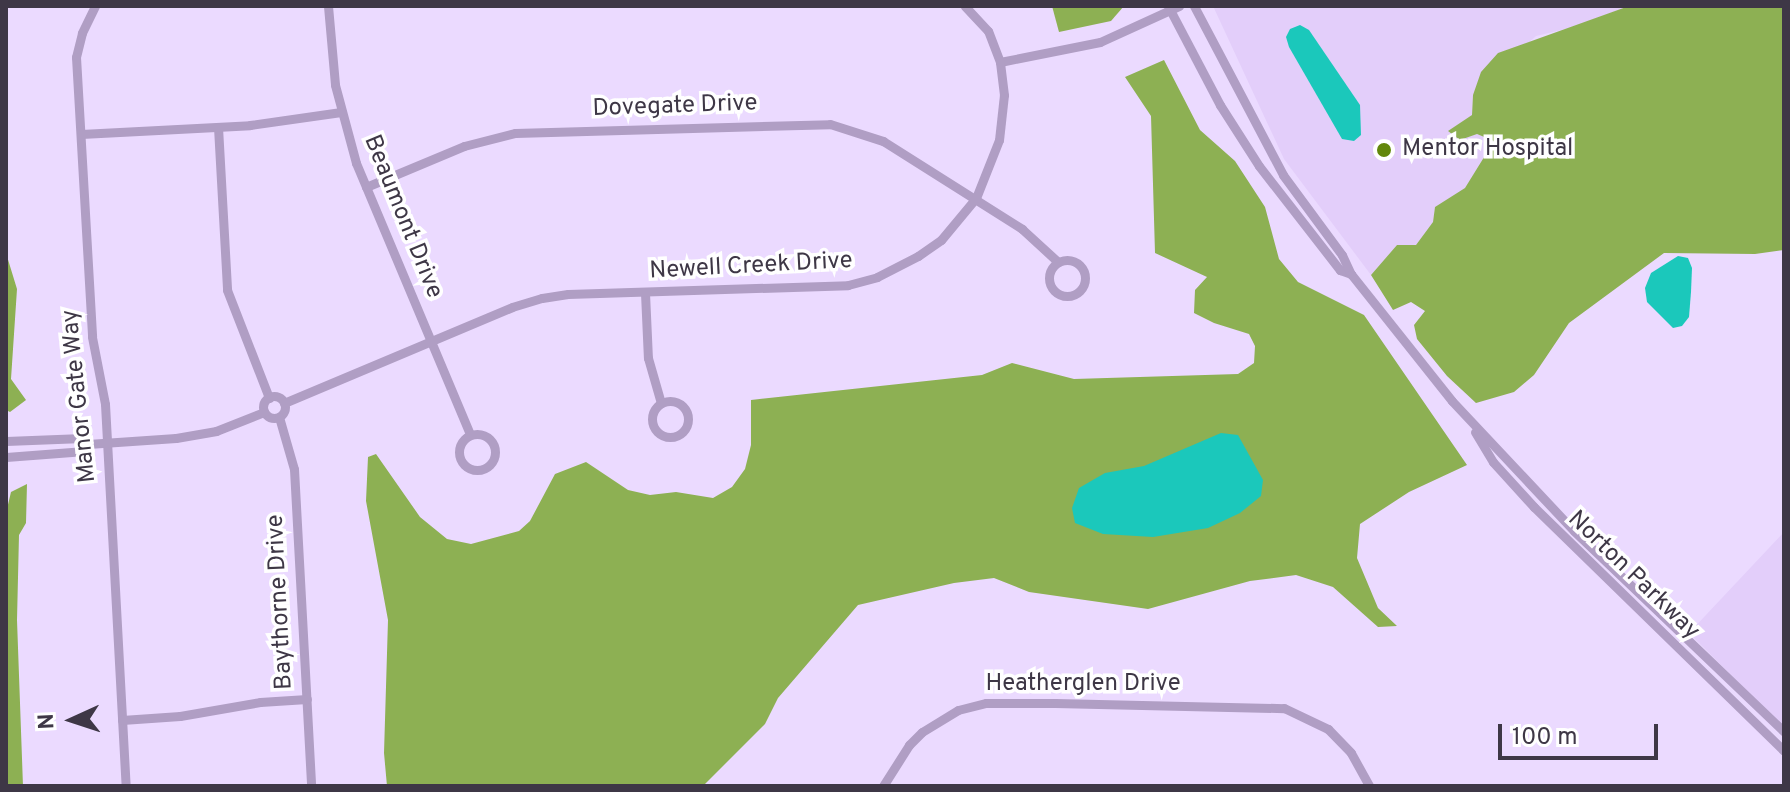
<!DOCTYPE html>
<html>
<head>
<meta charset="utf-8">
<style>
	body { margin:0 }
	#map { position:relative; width:1790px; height:792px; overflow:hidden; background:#ebdaff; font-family:Overpass,sans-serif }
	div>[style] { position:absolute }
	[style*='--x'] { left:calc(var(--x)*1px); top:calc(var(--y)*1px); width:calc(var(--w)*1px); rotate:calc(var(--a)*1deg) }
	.built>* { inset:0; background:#e3cefa }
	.forest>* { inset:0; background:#8db053 }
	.water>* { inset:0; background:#1bc8bb }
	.minor>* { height:9px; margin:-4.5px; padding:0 4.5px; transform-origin:4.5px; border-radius:4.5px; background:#b09ec4 }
	.minor>.ring { margin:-4.5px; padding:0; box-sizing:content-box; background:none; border:9px solid #b09ec4; border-radius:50% }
	.dots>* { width:22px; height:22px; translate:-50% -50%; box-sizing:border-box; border:4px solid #fff; border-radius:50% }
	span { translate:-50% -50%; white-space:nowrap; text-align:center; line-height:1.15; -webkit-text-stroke:7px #fff; paint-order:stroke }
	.street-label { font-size:24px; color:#3e3746 }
	.poi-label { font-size:24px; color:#3e3746 }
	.left { translate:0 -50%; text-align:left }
	.frame { position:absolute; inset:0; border:8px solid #3e3746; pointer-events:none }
	.north { position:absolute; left:32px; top:680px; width:80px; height:80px; -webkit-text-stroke:6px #fff; paint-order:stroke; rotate:267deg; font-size:22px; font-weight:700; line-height:32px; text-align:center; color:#3e3746 }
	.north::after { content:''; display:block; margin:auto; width:28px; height:36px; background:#3e3746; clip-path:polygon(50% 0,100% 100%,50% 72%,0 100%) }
	.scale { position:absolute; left:1498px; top:724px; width:160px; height:36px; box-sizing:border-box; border:4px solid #3e3746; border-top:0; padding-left:10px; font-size:24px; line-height:28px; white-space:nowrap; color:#3e3746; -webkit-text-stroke:6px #fff; paint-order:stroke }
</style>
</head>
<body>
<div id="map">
	<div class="built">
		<i style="clip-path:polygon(1213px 6px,1629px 6px,1574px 27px,1536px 36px,1473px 95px,1472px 115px,1460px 140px,1477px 134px,1494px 140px,1465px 189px,1435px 207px,1433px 222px,1416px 245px,1397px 245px,1371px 275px,1284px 159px)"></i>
		<i style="clip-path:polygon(1784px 532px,1784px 728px,1689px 633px)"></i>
	</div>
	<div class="forest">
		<i style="clip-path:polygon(1052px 6px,1124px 6px,1111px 21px,1059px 32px)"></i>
		<i style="clip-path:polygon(1629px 6px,1784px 6px,1784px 250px,1755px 254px,1664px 253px,1569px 323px,1534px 375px,1514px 392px,1476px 403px,1447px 376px,1417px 339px,1414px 325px,1425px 311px,1411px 302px,1393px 310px,1371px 275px,1397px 245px,1416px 245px,1433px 222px,1435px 207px,1465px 188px,1494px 141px,1477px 134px,1460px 140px,1448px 131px,1472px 115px,1473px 95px,1481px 72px,1498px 53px)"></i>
		<i style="clip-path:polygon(1164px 60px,1200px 130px,1235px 161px,1265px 207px,1279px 259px,1298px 282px,1364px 315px,1467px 465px,1409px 492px,1360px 524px,1357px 558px,1378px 608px,1397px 626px,1378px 627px,1333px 587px,1296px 575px,1250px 581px,1148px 609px,1029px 592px,994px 578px,954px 583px,858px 605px,778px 698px,765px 724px,703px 786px,387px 786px,384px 753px,388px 620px,366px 501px,368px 457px,376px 454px,420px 517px,447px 539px,471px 544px,519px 531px,530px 521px,555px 474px,586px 462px,628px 490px,650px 495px,676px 492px,713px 498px,732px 487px,745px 469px,751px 445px,751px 400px,982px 375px,1012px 363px,1074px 379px,1238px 374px,1254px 363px,1255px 346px,1249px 334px,1214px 323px,1194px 313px,1195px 290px,1207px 277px,1155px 253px,1151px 116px,1125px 77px)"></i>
		<i style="clip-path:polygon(6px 253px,17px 289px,11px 379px,26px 400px,10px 412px,6px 410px)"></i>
		<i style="clip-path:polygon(27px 484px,26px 523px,19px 535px,17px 620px,23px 786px,6px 786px,6px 513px,11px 492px)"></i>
	</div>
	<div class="water">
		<i style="clip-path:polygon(1300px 25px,1309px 30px,1360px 105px,1361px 135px,1354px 141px,1342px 139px,1289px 47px,1286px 37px,1290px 29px)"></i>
		<i style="clip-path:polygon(1678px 256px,1688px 258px,1692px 268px,1691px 292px,1689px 317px,1682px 326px,1673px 328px,1647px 302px,1645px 288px,1651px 273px)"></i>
		<i style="clip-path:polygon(1221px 433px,1238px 435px,1263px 480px,1261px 496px,1240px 513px,1208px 528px,1153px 537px,1103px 534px,1075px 523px,1072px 508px,1079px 488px,1105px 473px,1144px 466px)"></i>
	</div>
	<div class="minor">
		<i style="--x:95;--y:6;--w:30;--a:116"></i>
		<i style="--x:82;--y:33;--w:25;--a:104"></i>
		<i style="--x:76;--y:57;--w:280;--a:86.7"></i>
		<i style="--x:92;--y:337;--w:68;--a:79"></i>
		<i style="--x:105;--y:404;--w:383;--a:86.9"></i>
		<i style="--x:328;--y:6;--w:79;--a:84.9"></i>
		<i style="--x:335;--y:85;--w:81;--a:74.9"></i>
		<i style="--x:356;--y:163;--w:294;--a:67.2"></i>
		<i style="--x:1168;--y:6;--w:112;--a:62.3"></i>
		<i style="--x:1220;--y:105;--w:72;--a:57.4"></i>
		<i style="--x:1259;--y:166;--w:132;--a:52.1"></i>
		<i style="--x:1340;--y:270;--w:12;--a:20"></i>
		<i style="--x:1194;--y:6;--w:191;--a:62.2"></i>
		<i style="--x:1283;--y:175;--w:99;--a:53.6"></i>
		<i style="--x:1342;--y:255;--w:21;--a:65"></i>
		<i style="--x:1351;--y:274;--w:162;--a:51.5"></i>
		<i style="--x:1452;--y:401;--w:178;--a:46.8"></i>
		<i style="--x:1574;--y:531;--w:291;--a:43.7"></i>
		<i style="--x:1000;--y:62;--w:102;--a:-11.3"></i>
		<i style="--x:1100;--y:42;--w:87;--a:-24.5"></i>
		<i style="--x:218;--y:127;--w:163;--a:86.8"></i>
		<i style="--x:227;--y:290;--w:116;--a:68.7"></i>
		<i style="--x:81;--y:134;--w:169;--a:-3"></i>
		<i style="--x:250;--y:125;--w:92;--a:-8.1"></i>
		<i style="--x:366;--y:187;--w:106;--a:-22.7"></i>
		<i style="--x:464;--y:146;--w:53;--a:-14.3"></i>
		<i style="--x:515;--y:133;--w:315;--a:-1.6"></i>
		<i style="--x:830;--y:124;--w:56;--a:17.8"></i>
		<i style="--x:883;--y:141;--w:165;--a:32.3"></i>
		<i style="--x:1022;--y:229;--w:49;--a:42.5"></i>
		<i class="ring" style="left:1049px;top:260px;width:27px;height:27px"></i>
		<i style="--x:645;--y:293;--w:65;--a:87.4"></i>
		<i style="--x:648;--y:358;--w:47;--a:73.9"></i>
		<i class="ring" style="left:263px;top:396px;width:13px;height:13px"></i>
		<i class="ring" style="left:652px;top:401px;width:27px;height:27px"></i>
		<i style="--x:284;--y:403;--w:247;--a:-22.8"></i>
		<i style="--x:512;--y:307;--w:31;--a:-17"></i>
		<i style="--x:542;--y:298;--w:26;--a:-9"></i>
		<i style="--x:568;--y:294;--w:280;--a:-1.8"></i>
		<i style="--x:848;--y:285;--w:30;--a:-15"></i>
		<i style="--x:877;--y:277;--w:46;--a:-27.1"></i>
		<i style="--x:918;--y:256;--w:28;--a:-35"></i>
		<i style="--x:941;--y:240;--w:55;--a:-50.2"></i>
		<i style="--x:976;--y:198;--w:62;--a:-68.4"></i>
		<i style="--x:999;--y:140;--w:45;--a:-83.7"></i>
		<i style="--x:1004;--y:95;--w:33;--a:-97"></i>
		<i style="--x:1000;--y:62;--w:33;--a:-111"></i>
		<i style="--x:988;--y:31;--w:34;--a:-133"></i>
		<i style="--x:279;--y:417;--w:54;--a:73.9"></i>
		<i style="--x:294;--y:469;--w:317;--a:86.9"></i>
		<i style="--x:1475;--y:432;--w:35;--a:59"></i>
		<i style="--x:1493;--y:462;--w:61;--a:47.7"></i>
		<i style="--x:1534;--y:507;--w:349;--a:44.3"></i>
		<i class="ring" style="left:459px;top:434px;width:27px;height:27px"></i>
		<i style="--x:6;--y:441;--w:77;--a:-2.2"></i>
		<i style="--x:83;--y:438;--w:8;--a:50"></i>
		<i style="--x:88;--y:444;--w:88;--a:-3.9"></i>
		<i style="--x:176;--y:438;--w:41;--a:-9.9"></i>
		<i style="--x:216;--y:431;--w:52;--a:-21.6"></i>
		<i style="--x:6;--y:457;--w:79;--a:-4.3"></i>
		<i style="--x:85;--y:451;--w:8;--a:-67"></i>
		<i style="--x:122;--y:720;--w:58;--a:-3.9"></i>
		<i style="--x:180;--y:716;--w:81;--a:-9.9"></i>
		<i style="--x:260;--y:702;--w:47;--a:-3.7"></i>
		<i style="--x:883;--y:786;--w:49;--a:-57.6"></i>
		<i style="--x:909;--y:745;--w:18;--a:-45"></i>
		<i style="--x:922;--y:732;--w:42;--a:-31.4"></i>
		<i style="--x:958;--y:710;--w:29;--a:-14"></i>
		<i style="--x:986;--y:703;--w:69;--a:0"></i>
		<i style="--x:1055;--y:703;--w:229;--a:1.3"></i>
		<i style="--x:1284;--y:708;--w:49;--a:25.5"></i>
		<i style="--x:1328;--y:729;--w:33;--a:46"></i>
		<i style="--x:1351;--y:753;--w:38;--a:61"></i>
	</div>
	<div class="dots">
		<i style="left:1384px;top:150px;background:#62870b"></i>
	</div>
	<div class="street-label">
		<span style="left:675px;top:107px;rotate:-2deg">Dovegate Drive</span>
		<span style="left:402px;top:217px;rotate:68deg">Beaumont Drive</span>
		<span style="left:751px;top:267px;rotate:-3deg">Newell Creek Drive</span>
		<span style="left:80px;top:396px;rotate:-96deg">Manor Gate Way</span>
		<span style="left:1633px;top:576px;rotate:44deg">Norton Parkway</span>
		<span style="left:281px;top:602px;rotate:-93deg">Baythorne Drive</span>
		<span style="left:1083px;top:685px">Heatherglen Drive</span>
	</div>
	<div class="poi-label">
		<span class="left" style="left:1402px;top:150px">Mentor Hospital</span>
	</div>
	<div class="frame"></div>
	<div class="north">N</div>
	<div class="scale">100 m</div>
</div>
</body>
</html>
